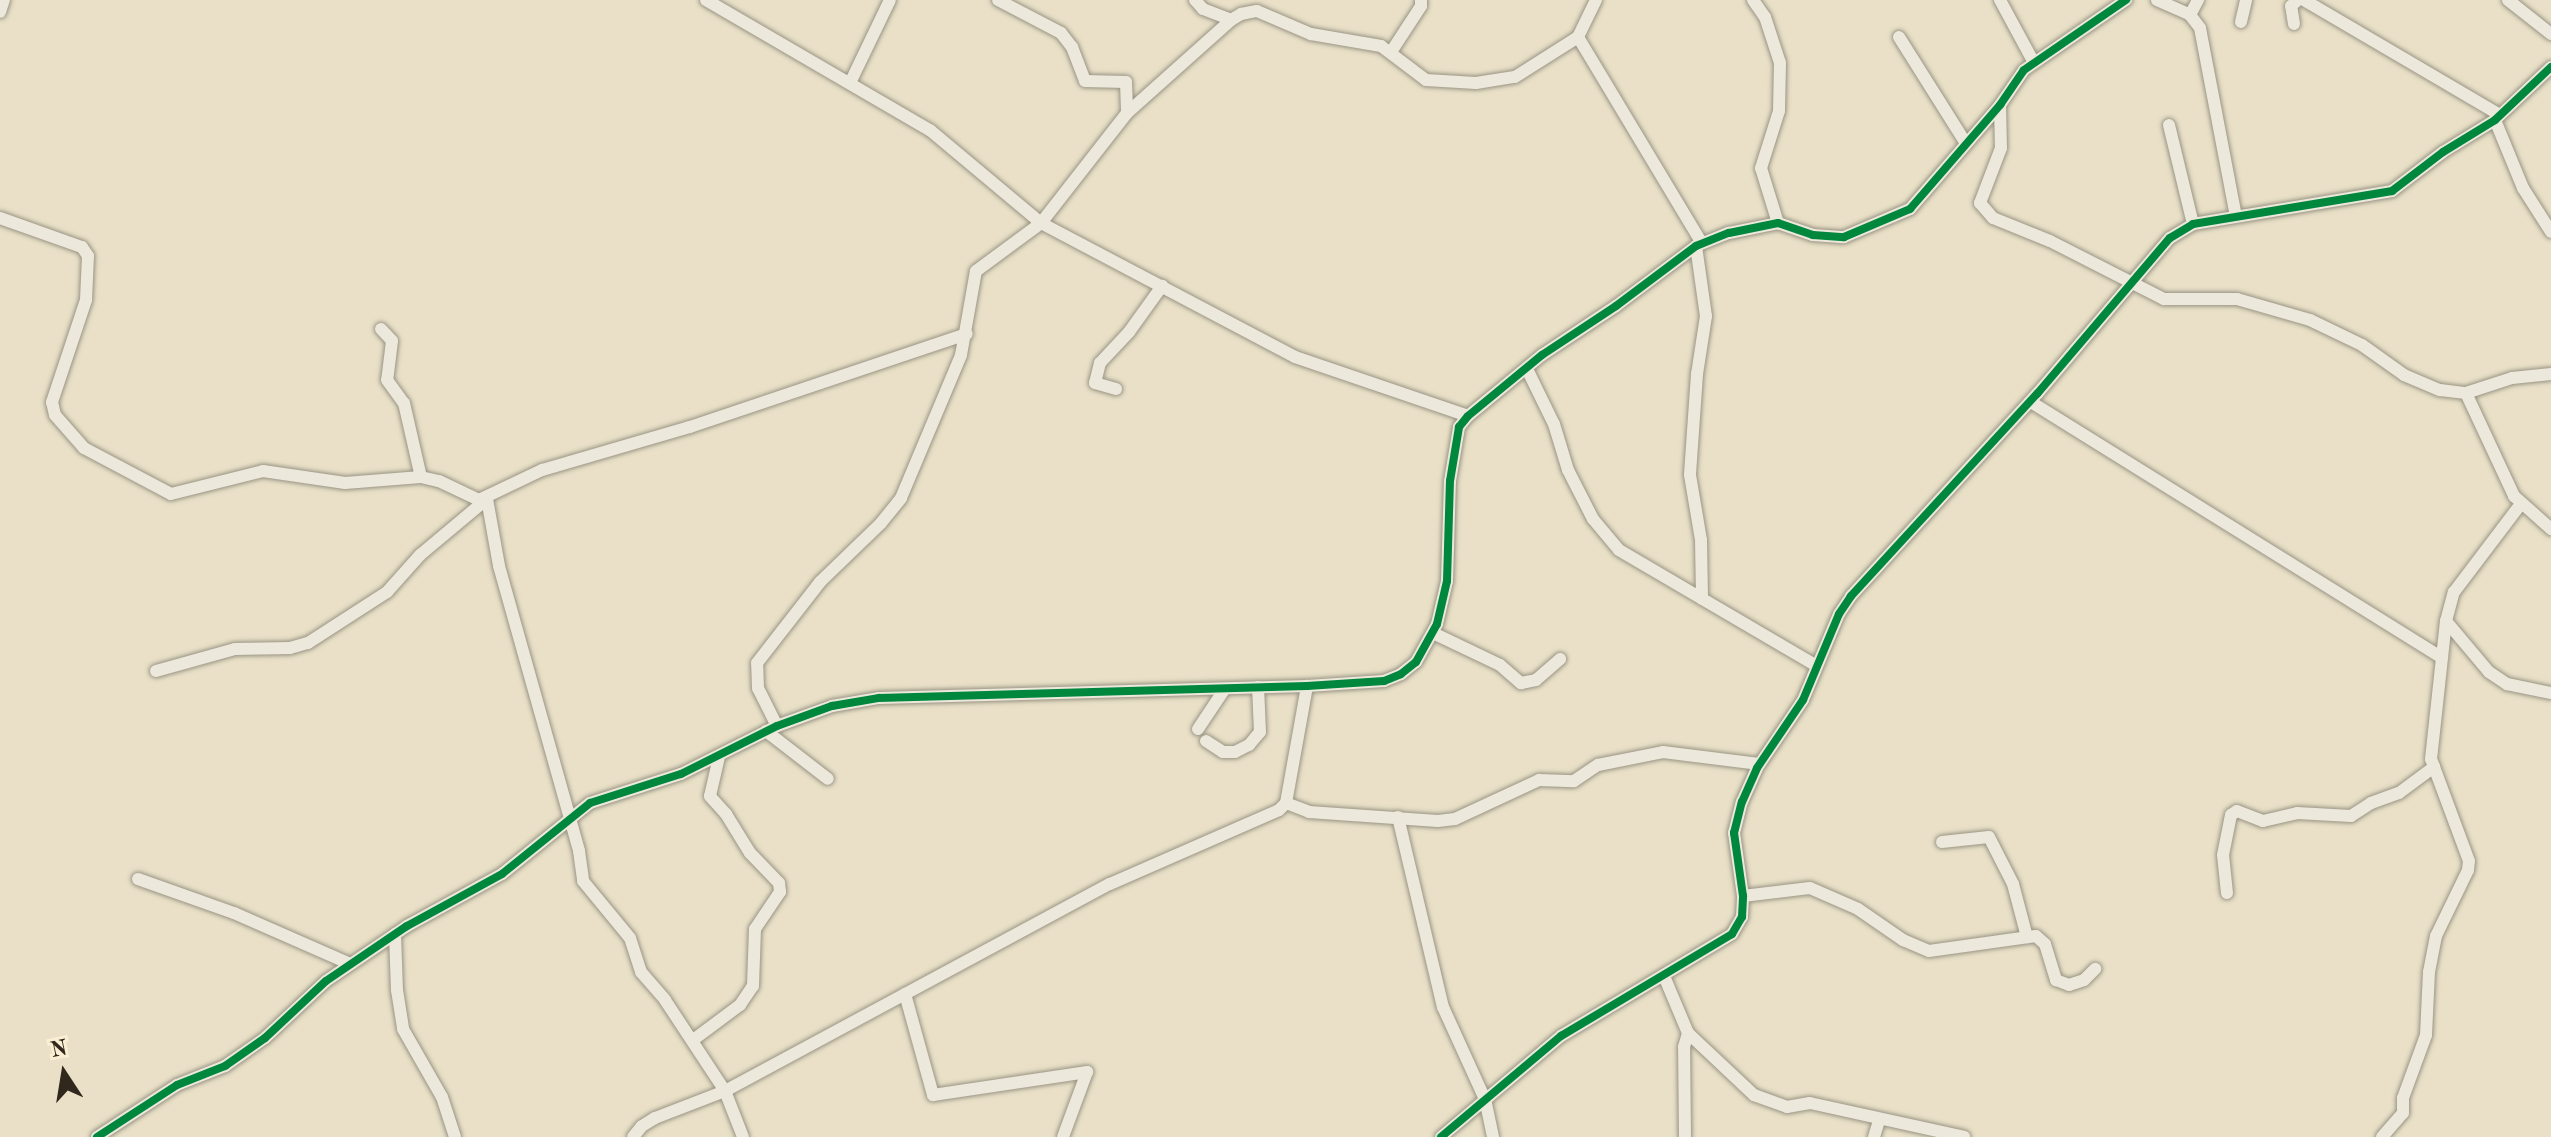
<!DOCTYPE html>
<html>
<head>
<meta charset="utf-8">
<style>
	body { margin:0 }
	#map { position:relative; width:2551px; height:1137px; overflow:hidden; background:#e9e0c7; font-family:"Old Standard TT",serif }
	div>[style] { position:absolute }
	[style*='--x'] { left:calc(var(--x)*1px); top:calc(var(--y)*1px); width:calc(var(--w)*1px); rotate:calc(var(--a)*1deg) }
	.roads { filter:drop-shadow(0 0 2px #999484) drop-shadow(0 0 2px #999484) }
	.minor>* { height:12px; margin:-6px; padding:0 6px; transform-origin:6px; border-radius:6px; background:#ece8db }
	.cycleway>* { height:8px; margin:-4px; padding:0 4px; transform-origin:4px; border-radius:4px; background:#00873e }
	span { translate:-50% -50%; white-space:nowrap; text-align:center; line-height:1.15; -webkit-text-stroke:6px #faefd2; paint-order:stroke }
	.north { position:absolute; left:24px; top:1033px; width:80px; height:80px; -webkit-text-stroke:6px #faefd2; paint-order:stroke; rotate:348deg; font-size:22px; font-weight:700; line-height:32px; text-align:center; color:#31281d }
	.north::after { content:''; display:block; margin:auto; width:28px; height:36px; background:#31281d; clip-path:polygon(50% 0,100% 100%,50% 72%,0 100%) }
</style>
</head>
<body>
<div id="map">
	<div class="roads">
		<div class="minor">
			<i style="--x:706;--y:0;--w:260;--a:30.2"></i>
			<i style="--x:931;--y:131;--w:143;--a:39.9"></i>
			<i style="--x:1041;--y:223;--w:287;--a:27.8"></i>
			<i style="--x:1295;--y:357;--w:183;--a:18.8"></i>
			<i style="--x:998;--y:0;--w:71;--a:27.6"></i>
			<i style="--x:1061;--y:33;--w:18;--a:52"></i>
			<i style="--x:1072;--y:47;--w:36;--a:69"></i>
			<i style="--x:1085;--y:81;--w:41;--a:1.4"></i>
			<i style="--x:1126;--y:82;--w:31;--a:88"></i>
			<i style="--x:1195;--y:0;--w:12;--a:48"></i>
			<i style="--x:1203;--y:9;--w:30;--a:21"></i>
			<i style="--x:1753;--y:0;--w:21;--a:55"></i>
			<i style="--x:1765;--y:17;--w:48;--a:71.9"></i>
			<i style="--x:1780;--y:63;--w:48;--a:91.2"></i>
			<i style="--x:1779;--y:111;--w:60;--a:107.5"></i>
			<i style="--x:1761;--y:168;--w:58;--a:72.8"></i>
			<i style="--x:2000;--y:0;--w:69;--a:61.6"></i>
			<i style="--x:2157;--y:0;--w:36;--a:24"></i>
			<i style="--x:2190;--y:15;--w:16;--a:52"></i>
			<i style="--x:2200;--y:28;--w:191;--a:79.2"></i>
			<i style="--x:2304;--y:0;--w:227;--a:30.4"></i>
			<i style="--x:2508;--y:0;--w:55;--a:38.3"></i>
			<i style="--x:0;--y:12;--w:13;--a:-72"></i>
			<i style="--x:2190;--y:15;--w:17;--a:-62"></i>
			<i style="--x:2241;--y:22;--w:23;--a:-77"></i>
			<i style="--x:2294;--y:24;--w:18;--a:-99"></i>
			<i style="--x:2291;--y:6;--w:9;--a:-41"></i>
			<i style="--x:1578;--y:37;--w:240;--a:59"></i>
			<i style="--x:1899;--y:37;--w:124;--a:57.8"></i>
			<i style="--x:1391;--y:52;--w:55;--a:-56.9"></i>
			<i style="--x:1421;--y:6;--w:6;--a:-90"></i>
			<i style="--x:850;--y:83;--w:92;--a:-64.3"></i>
			<i style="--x:2000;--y:105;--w:43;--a:88.7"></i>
			<i style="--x:2001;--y:148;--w:59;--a:110.9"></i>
			<i style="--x:1980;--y:203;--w:20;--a:49"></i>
			<i style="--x:1993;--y:218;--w:61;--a:22"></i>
			<i style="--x:2050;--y:241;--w:128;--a:27"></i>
			<i style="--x:2164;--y:299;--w:73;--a:0"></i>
			<i style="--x:2237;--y:299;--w:76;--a:16"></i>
			<i style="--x:2310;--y:320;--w:58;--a:25.7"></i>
			<i style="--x:2362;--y:345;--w:52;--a:35.5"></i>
			<i style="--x:2404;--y:375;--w:39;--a:23"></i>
			<i style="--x:2440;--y:390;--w:26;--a:7"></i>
			<i style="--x:2466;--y:393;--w:48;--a:-18.1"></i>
			<i style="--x:2512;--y:378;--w:39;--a:-6"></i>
			<i style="--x:2495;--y:120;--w:74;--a:67.6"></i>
			<i style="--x:2523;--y:188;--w:52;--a:57.5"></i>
			<i style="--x:2169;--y:125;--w:102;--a:76.4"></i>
			<i style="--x:0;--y:218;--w:87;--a:19.5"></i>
			<i style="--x:82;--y:247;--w:11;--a:56"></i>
			<i style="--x:88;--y:256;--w:44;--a:92.6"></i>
			<i style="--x:86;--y:300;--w:108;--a:108.4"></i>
			<i style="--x:52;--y:402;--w:13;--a:77"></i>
			<i style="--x:55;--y:415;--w:44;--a:48.7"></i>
			<i style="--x:84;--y:448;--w:98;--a:27.9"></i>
			<i style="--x:171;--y:494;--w:95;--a:-14"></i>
			<i style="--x:263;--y:471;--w:83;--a:8.3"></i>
			<i style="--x:345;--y:483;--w:76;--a:-4.5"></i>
			<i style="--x:421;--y:477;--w:18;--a:13"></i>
			<i style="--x:439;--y:481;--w:44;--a:25.4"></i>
			<i style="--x:479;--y:500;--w:70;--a:-25.5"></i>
			<i style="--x:542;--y:470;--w:154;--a:-16.2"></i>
			<i style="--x:690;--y:427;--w:292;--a:-18.6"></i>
			<i style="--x:1696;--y:246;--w:71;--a:81.9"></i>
			<i style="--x:1706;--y:316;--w:59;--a:98.8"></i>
			<i style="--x:1697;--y:374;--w:101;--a:94"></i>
			<i style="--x:1690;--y:475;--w:66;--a:80.4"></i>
			<i style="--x:1701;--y:540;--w:59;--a:89"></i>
			<i style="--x:381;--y:329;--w:16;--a:47"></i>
			<i style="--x:392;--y:341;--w:39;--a:97"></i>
			<i style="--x:387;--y:380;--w:29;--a:54"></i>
			<i style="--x:404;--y:403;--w:76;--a:77.1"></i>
			<i style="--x:1527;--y:369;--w:61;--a:63.9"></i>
			<i style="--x:1554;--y:424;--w:48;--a:73.1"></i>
			<i style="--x:1568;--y:470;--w:55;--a:63"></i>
			<i style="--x:1593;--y:519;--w:40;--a:50"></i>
			<i style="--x:1619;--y:550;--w:229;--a:30.4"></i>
			<i style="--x:1116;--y:389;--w:22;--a:-164"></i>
			<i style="--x:1095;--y:383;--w:21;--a:-76"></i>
			<i style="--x:1100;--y:363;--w:42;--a:-46.9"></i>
			<i style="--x:1129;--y:332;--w:57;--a:-54.3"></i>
			<i style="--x:2466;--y:393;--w:114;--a:65"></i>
			<i style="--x:2514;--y:496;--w:50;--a:41.7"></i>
			<i style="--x:2031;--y:402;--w:484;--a:31.9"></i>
			<i style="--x:2446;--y:621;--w:67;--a:49.9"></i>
			<i style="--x:2489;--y:672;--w:22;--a:34"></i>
			<i style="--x:2507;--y:684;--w:45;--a:11.6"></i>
			<i style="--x:1433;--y:633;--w:74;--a:25.5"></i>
			<i style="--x:1500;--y:665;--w:28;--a:41"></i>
			<i style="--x:1521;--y:683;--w:15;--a:-11"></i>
			<i style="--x:1536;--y:680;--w:32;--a:-41"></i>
			<i style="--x:156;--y:671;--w:82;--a:-15.6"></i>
			<i style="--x:235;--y:649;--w:55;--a:-1"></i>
			<i style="--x:290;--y:648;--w:19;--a:-16"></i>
			<i style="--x:308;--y:643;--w:94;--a:-32.8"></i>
			<i style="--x:387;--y:592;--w:50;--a:-48.3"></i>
			<i style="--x:420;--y:555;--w:87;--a:-39.9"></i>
			<i style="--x:487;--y:499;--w:68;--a:79.8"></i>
			<i style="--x:499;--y:566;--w:296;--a:74.3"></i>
			<i style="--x:579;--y:851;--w:30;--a:82"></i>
			<i style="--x:583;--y:881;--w:74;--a:50.5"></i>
			<i style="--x:630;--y:938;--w:36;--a:72"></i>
			<i style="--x:641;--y:972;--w:37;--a:49"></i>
			<i style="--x:665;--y:1000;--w:109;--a:56.6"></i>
			<i style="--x:725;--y:1091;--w:49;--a:68.6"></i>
			<i style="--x:777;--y:726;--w:42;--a:-116.6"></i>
			<i style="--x:758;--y:688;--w:25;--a:-92"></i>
			<i style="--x:757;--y:663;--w:103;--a:-52.1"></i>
			<i style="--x:820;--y:582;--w:85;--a:-44"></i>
			<i style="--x:881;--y:523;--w:32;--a:-51"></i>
			<i style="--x:901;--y:498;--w:155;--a:-67.2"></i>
			<i style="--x:961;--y:355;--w:85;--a:-79.9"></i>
			<i style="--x:976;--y:271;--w:81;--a:-36.4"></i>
			<i style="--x:1041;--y:223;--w:140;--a:-52"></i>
			<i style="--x:1127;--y:113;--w:140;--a:-41.8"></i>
			<i style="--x:1231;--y:20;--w:12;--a:-31"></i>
			<i style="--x:1241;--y:14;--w:16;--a:-11"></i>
			<i style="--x:1257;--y:11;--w:59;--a:23.1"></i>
			<i style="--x:1311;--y:34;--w:71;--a:9.7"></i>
			<i style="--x:1381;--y:46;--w:56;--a:37.1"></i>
			<i style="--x:1426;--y:80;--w:50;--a:3.4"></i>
			<i style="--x:1476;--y:83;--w:39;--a:-9"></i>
			<i style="--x:1515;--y:77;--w:75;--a:-32.4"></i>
			<i style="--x:1578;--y:37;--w:41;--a:-64.1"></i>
			<i style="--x:1198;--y:729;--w:47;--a:-56.3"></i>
			<i style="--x:766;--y:731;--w:78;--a:37.7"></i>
			<i style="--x:1206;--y:741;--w:20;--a:33"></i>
			<i style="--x:1223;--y:752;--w:12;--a:0"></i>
			<i style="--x:1235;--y:752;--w:16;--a:-27"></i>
			<i style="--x:1249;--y:745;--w:17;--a:-50"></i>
			<i style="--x:1260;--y:732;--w:45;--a:-92.5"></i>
			<i style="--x:1286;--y:803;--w:25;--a:21"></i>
			<i style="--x:1309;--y:812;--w:129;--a:4"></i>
			<i style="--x:1438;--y:821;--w:17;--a:-7"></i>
			<i style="--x:1455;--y:819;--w:93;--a:-24.9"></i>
			<i style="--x:1539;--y:780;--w:35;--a:2"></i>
			<i style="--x:1574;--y:781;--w:29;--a:-34"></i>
			<i style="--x:1598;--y:765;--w:66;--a:-11.3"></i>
			<i style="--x:1663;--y:752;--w:97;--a:7.1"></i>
			<i style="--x:1398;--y:817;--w:195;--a:76.7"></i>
			<i style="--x:1443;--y:1007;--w:101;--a:65.5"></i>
			<i style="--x:1485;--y:1099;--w:39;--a:78"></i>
			<i style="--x:1942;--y:842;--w:47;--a:-6.1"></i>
			<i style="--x:1989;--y:837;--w:53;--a:62.9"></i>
			<i style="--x:2013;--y:884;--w:55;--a:75.2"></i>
			<i style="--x:138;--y:879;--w:102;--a:19.5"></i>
			<i style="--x:234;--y:913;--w:127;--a:23.7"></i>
			<i style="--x:2227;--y:893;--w:38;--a:-96"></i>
			<i style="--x:2223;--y:855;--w:41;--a:-78.7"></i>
			<i style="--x:2231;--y:815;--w:7;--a:-34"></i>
			<i style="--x:2237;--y:811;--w:28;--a:21"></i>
			<i style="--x:2263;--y:821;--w:35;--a:-13"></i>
			<i style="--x:2297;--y:813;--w:54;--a:3.2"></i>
			<i style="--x:2351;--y:816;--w:24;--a:-33"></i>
			<i style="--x:2371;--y:803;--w:30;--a:-20"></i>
			<i style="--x:2399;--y:793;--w:44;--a:-36.6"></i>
			<i style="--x:1743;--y:896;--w:67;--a:-6.8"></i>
			<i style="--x:1810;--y:888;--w:52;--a:23.6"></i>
			<i style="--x:1858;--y:909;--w:55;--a:34.6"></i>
			<i style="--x:1903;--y:940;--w:28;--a:23"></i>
			<i style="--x:1929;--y:951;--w:108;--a:-8"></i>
			<i style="--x:2036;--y:936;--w:12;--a:42"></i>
			<i style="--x:2045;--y:944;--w:38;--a:73"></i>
			<i style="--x:2056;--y:980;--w:14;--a:21"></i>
			<i style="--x:2069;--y:985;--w:16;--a:-18"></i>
			<i style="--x:2084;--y:980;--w:16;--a:-45"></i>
			<i style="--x:395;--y:934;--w:56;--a:88"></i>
			<i style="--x:397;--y:990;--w:39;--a:81"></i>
			<i style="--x:403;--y:1029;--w:78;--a:60.2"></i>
			<i style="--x:442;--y:1097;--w:42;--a:72"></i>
			<i style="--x:1664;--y:976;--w:62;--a:67.2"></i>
			<i style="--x:1688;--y:1033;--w:91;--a:43.2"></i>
			<i style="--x:1754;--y:1095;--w:35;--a:20"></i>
			<i style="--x:1787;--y:1107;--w:23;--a:-10"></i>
			<i style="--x:1810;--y:1103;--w:158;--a:12.4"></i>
			<i style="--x:905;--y:994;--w:105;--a:74.5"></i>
			<i style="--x:933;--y:1095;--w:156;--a:-8.5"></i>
			<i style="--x:1087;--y:1072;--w:69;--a:110.3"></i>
			<i style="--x:693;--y:1040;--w:59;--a:-36.7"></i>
			<i style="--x:740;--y:1005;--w:23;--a:-56"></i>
			<i style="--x:753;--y:986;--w:57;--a:-88"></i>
			<i style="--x:755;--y:929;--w:45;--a:-56"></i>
			<i style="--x:780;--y:892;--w:9;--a:-96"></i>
			<i style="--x:779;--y:883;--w:42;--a:-134"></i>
			<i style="--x:750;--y:853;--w:46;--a:-121.6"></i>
			<i style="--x:726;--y:814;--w:24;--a:-132"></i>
			<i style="--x:710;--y:796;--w:39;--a:-77"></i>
			<i style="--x:97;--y:1137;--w:95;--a:-33"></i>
			<i style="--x:177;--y:1085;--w:52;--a:-21.6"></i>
			<i style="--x:225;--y:1066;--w:49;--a:-35"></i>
			<i style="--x:265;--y:1038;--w:83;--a:-43.1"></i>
			<i style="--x:326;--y:981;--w:98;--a:-34.2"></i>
			<i style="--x:407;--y:926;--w:108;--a:-28.7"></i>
			<i style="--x:502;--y:874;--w:113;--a:-38.9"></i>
			<i style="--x:590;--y:803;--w:96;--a:-17.7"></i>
			<i style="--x:681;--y:774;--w:107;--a:-26.6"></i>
			<i style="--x:777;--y:726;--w:59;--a:-20"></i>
			<i style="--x:832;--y:706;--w:48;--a:-9.7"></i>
			<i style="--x:879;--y:698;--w:428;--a:-1.6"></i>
			<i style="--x:1307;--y:686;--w:77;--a:-3.7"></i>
			<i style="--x:1384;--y:681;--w:18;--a:-22"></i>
			<i style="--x:1401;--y:674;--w:19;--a:-39"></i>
			<i style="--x:1416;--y:662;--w:43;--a:-61.1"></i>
			<i style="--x:1437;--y:624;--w:44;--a:-76.9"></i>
			<i style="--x:1447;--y:581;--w:100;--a:-88.3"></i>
			<i style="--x:1450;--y:481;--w:55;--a:-80.5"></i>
			<i style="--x:1459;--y:427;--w:14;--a:-51"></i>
			<i style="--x:1468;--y:416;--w:96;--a:-39.5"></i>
			<i style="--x:1542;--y:355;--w:89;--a:-33.5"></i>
			<i style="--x:1616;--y:306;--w:100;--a:-36.9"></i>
			<i style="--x:1696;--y:246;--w:35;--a:-22"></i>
			<i style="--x:1729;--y:233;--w:50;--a:-11.5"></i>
			<i style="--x:1778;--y:223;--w:37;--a:19"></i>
			<i style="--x:1813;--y:235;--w:31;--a:4"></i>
			<i style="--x:1844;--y:237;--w:72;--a:-23"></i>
			<i style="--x:1910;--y:209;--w:138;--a:-49.1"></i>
			<i style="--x:2000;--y:105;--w:42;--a:-55.6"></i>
			<i style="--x:2024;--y:70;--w:124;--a:-34.5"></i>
			<i style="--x:633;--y:1137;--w:14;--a:-51"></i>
			<i style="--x:642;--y:1126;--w:15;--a:-32"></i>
			<i style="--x:655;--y:1118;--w:75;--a:-21.1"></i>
			<i style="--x:725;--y:1091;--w:437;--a:-28.3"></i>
			<i style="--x:1110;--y:884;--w:184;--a:-23.6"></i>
			<i style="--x:1279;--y:810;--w:10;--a:-45"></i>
			<i style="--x:1286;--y:803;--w:119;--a:-79.8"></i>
			<i style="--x:1441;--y:1137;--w:157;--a:-40.1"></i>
			<i style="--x:1561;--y:1036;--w:199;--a:-30.8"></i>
			<i style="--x:1732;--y:934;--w:20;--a:-60"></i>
			<i style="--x:1742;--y:917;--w:21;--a:-87"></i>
			<i style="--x:1743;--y:896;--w:64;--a:-98.1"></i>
			<i style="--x:1734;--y:833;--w:32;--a:-76"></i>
			<i style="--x:1742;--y:802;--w:37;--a:-66"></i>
			<i style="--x:1757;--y:768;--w:82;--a:-55.9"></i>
			<i style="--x:1803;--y:700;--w:93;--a:-67.3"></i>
			<i style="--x:1839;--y:614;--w:22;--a:-56"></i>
			<i style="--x:1851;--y:596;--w:275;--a:-47.4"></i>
			<i style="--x:2037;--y:394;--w:205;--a:-49.6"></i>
			<i style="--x:2170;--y:238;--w:27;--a:-31"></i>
			<i style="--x:2193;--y:224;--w:202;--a:-9.4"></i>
			<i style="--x:2392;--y:191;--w:64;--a:-37.4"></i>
			<i style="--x:2443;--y:152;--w:61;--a:-31.6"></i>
			<i style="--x:2495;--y:120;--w:77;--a:-43.4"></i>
			<i style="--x:1685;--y:1137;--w:90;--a:-90.6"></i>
			<i style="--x:1684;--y:1047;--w:15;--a:-74"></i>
			<i style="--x:1874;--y:1137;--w:17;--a:-73"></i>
			<i style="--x:2382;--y:1137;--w:32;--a:-49"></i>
			<i style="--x:2403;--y:1113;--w:15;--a:-90"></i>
			<i style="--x:2403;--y:1098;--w:67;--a:-69.9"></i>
			<i style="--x:2426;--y:1035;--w:63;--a:-87.3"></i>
			<i style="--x:2429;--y:972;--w:37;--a:-79"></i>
			<i style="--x:2436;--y:936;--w:73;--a:-64.1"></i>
			<i style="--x:2468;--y:870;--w:9;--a:-84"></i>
			<i style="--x:2469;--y:861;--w:109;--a:-110.4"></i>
			<i style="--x:2431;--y:759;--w:139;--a:-83.8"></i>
			<i style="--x:2446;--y:621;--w:30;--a:-75"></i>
			<i style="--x:2454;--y:592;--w:109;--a:-52.8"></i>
		</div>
	</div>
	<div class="cycleway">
		<i style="--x:97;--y:1137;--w:95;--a:-33"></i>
		<i style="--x:177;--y:1085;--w:52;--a:-21.6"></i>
		<i style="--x:225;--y:1066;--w:49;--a:-35"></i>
		<i style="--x:265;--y:1038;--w:83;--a:-43.1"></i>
		<i style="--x:326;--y:981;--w:98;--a:-34.2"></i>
		<i style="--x:407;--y:926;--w:108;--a:-28.7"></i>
		<i style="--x:502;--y:874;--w:113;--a:-38.9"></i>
		<i style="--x:590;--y:803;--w:96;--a:-17.7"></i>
		<i style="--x:681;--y:774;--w:107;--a:-26.6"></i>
		<i style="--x:777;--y:726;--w:59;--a:-20"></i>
		<i style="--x:832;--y:706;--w:48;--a:-9.7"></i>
		<i style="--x:879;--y:698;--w:428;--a:-1.6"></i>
		<i style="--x:1307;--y:686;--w:77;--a:-3.7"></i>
		<i style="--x:1384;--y:681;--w:18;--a:-22"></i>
		<i style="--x:1401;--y:674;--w:19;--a:-39"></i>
		<i style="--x:1416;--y:662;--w:43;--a:-61.1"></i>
		<i style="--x:1437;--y:624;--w:44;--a:-76.9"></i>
		<i style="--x:1447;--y:581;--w:100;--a:-88.3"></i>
		<i style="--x:1450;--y:481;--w:55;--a:-80.5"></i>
		<i style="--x:1459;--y:427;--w:14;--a:-51"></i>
		<i style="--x:1468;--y:416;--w:96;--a:-39.5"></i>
		<i style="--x:1542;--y:355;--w:89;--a:-33.5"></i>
		<i style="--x:1616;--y:306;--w:100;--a:-36.9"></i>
		<i style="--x:1696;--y:246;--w:35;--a:-22"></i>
		<i style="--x:1729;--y:233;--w:50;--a:-11.5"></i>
		<i style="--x:1778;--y:223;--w:37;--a:19"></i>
		<i style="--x:1813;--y:235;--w:31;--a:4"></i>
		<i style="--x:1844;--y:237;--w:72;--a:-23"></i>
		<i style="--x:1910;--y:209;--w:138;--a:-49.1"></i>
		<i style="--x:2000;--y:105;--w:42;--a:-55.6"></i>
		<i style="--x:2024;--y:70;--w:124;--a:-34.5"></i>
		<i style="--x:1441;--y:1137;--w:157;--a:-40.1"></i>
		<i style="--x:1561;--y:1036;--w:199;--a:-30.8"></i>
		<i style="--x:1732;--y:934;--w:20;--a:-60"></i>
		<i style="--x:1742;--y:917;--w:21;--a:-87"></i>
		<i style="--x:1743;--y:896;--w:64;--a:-98.1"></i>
		<i style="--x:1734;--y:833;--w:32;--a:-76"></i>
		<i style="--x:1742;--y:802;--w:37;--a:-66"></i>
		<i style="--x:1757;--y:768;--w:82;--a:-55.9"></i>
		<i style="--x:1803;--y:700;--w:93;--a:-67.3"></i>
		<i style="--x:1839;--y:614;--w:22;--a:-56"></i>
		<i style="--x:1851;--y:596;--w:275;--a:-47.4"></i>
		<i style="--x:2037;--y:394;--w:205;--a:-49.6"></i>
		<i style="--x:2170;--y:238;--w:27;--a:-31"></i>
		<i style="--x:2193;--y:224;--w:202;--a:-9.4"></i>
		<i style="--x:2392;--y:191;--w:64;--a:-37.4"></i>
		<i style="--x:2443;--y:152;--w:61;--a:-31.6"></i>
		<i style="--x:2495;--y:120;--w:77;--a:-43.4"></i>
	</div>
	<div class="north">N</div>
</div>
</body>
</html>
